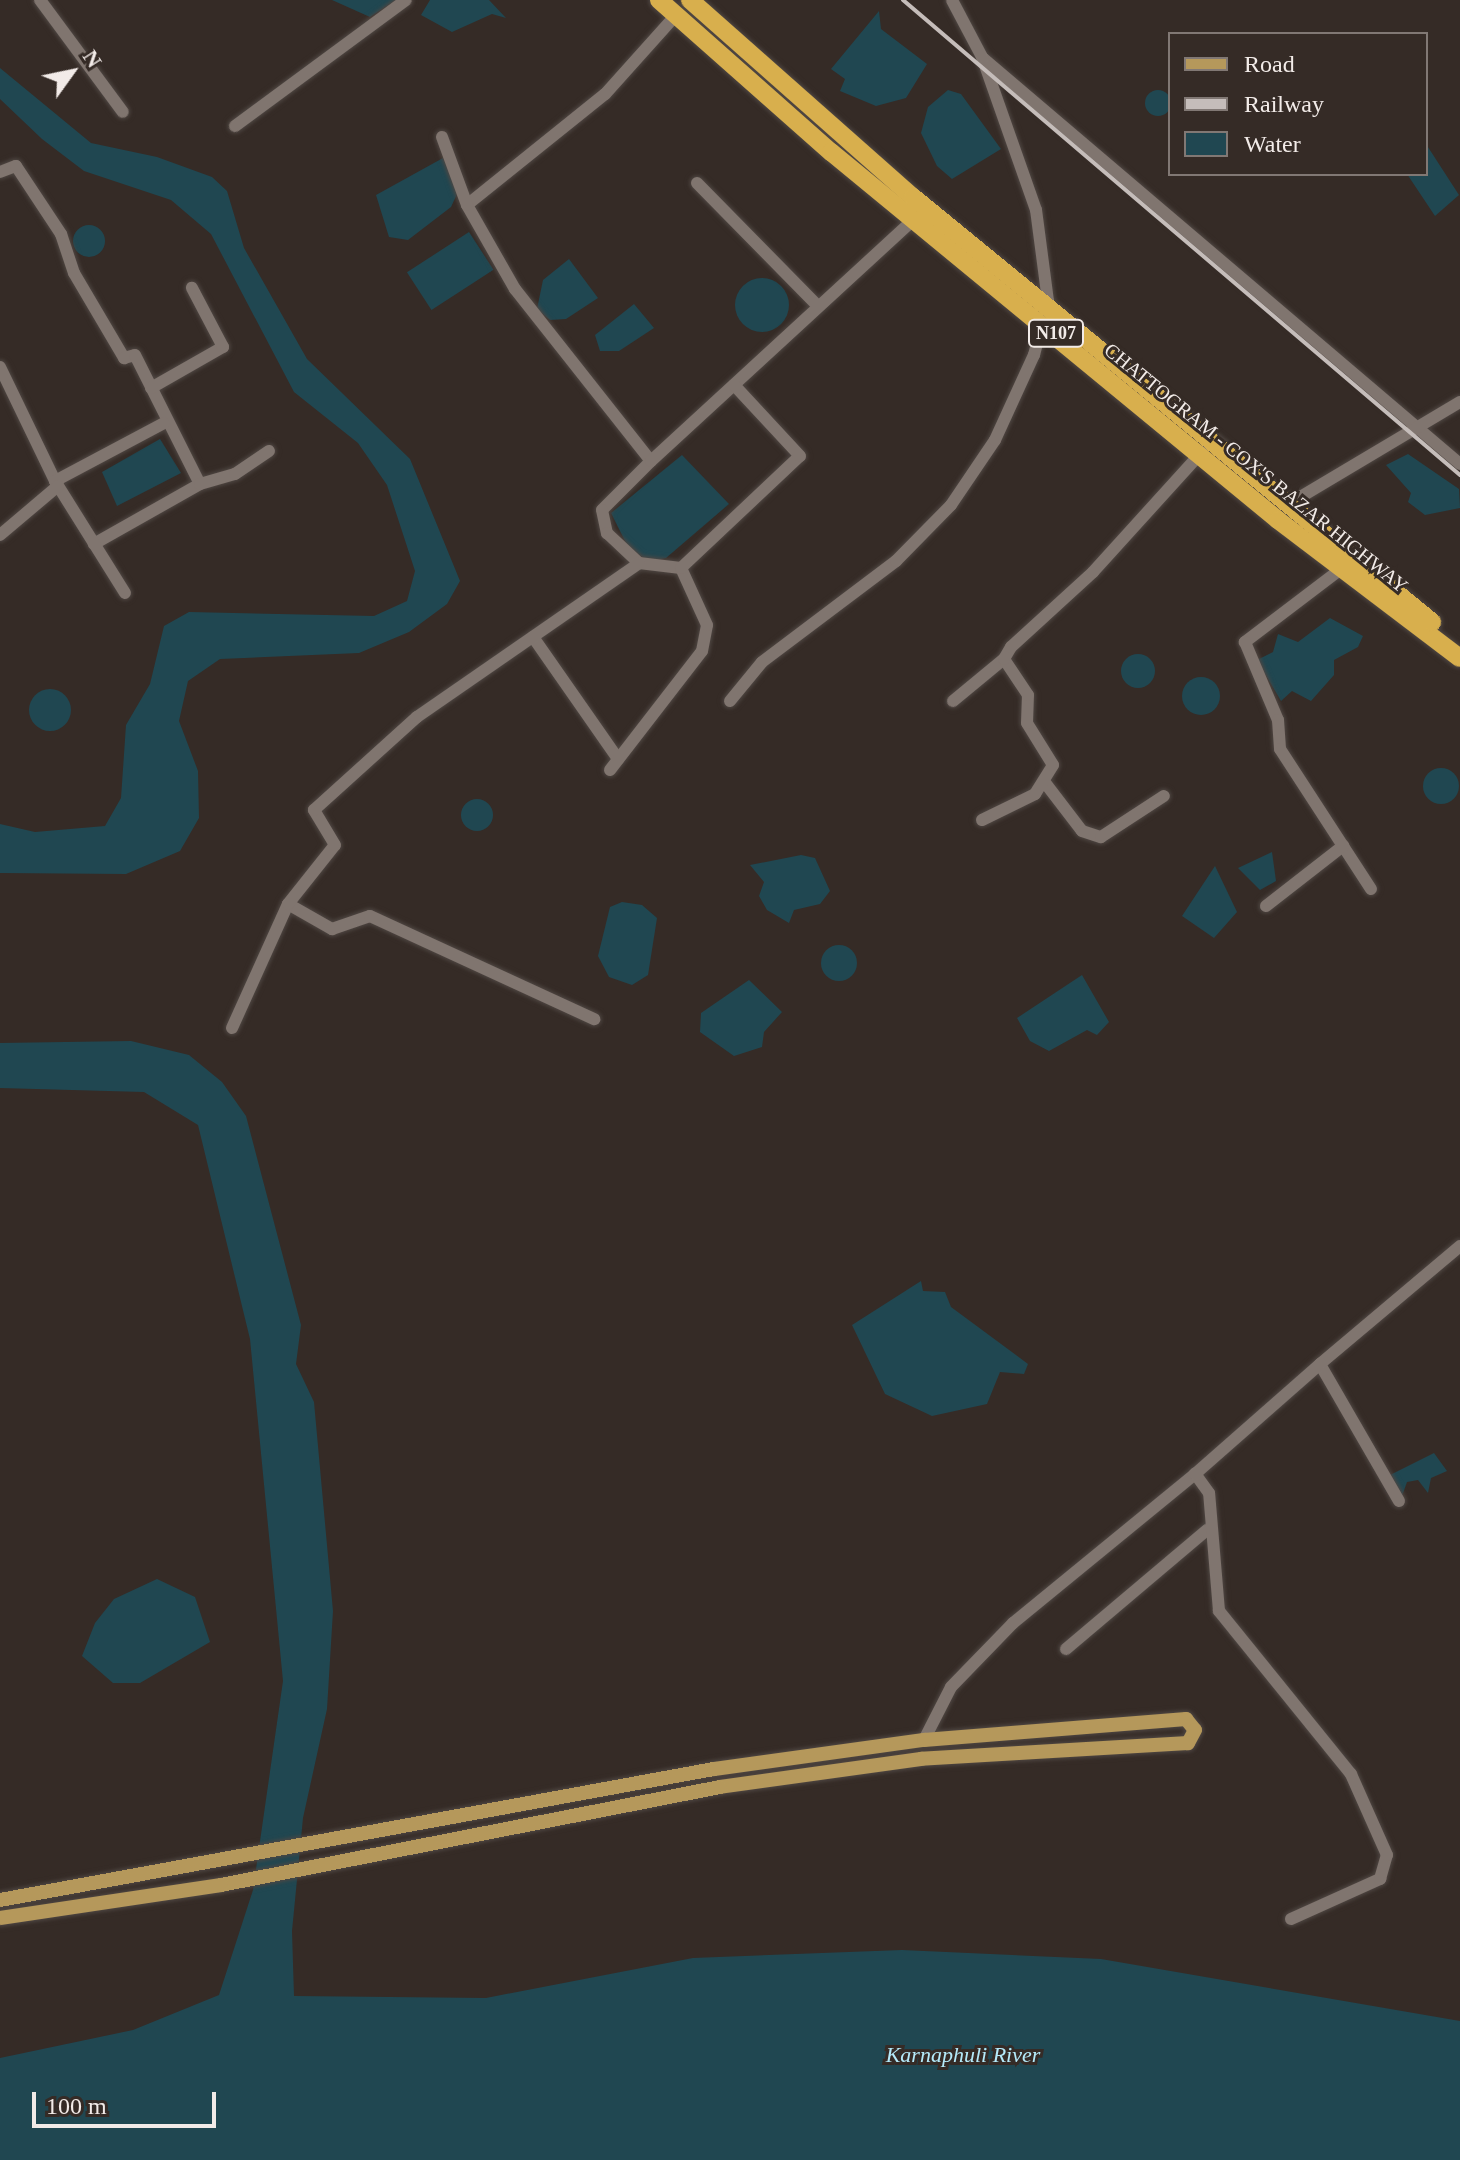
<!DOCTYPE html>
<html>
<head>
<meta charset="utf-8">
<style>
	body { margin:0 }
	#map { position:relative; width:1460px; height:2160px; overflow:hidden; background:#352b26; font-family:"Times New Roman",serif }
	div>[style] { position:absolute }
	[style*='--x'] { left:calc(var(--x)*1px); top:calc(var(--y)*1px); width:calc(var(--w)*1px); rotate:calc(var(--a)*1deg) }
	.water>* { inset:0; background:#204751; transform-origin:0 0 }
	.round { border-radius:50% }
	.roads { filter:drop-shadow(0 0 2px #4f4743) drop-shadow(0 0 2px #4f4743) }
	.minor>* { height:12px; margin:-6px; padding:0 6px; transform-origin:6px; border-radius:6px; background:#80756f }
	.major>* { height:14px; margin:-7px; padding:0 7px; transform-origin:7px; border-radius:7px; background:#b5985b }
	.highway>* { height:18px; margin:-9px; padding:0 9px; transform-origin:9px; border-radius:9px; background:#d8af4d }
	.rail>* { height:4px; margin:-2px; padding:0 2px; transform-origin:2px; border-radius:2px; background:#c5bdba }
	span { translate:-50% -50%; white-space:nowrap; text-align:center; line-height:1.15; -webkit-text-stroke:6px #352b26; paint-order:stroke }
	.shield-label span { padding:2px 6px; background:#352b26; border:2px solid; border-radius:6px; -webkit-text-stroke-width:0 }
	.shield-label { font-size:18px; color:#f2ebe8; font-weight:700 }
	.street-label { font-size:20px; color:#f2ebe8 }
	.water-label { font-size:22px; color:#b4eafa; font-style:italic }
	.legend { position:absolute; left:1168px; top:32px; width:260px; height:144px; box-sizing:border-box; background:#352b26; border:2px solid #817874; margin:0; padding:10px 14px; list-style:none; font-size:24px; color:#f2ebe8 }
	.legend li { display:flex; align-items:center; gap:16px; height:40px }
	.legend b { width:40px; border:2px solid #817874 }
	.north { position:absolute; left:32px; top:32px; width:80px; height:80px; -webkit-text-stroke:6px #352b26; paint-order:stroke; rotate:57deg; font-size:22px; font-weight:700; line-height:32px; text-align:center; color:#f2ebe8 }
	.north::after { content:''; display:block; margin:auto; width:28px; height:36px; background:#f2ebe8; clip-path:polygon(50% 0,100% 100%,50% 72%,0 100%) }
	.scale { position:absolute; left:32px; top:2092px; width:184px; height:36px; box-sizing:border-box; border:4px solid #f2ebe8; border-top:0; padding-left:10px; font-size:24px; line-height:28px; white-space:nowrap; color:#f2ebe8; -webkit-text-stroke:6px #352b26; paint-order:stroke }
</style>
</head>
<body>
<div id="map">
	<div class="water">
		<i style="clip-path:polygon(332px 0,396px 0,370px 17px)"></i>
		<i style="clip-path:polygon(430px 0,489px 0,506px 18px,492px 14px,452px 32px,421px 15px)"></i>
		<i style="clip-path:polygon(879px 11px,881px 29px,927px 64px,906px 98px,876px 106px,840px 91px,845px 79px,831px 69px)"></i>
		<i style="clip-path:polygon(0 68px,91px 143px,157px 157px,212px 177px,227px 191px,244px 248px,307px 359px,410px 459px,460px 581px,447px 604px,409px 632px,359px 653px,220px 659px,188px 681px,179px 721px,198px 771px,199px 818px,180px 851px,126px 874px,0 873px,0 824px,35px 832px,105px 826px,121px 798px,126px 725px,150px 684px,164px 626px,189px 612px,374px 616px,407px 601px,415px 571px,387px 485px,358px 443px,294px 392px,211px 234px,171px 200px,84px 171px,42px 139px,0 99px)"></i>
		<i class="round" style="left:1145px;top:90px;width:26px;height:26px"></i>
		<i style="clip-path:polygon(948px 90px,961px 94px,1001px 149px,952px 179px,937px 166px,921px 133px,928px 107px)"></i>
		<i style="clip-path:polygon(1426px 144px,1459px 195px,1435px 216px,1407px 174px,1426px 174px)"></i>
		<i style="clip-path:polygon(443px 158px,458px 192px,451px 207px,408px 240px,389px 237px,376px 195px)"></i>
		<i class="round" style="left:73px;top:225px;width:32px;height:32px"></i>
		<i style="left:469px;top:232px;width:45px;height:74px;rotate:57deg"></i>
		<i style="clip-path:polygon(569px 259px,598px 298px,566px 319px,550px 320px,537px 309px,543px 280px)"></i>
		<i class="round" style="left:735px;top:278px;width:54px;height:54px"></i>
		<i style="clip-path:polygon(634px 304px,654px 328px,619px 351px,600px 351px,595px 335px)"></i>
		<i style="clip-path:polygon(160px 439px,181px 473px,117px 506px,102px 472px)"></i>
		<i style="clip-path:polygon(1408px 454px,1459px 489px,1460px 508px,1425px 515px,1408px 502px,1411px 493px,1386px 465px)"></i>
		<i style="clip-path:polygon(682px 455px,729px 504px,666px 558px,648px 562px,627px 545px,611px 513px)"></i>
		<i style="clip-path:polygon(1330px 618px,1363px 636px,1358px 647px,1334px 660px,1334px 675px,1311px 701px,1292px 691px,1281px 701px,1257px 660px,1273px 652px,1278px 634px,1298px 642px)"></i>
		<i class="round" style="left:1121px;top:654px;width:34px;height:34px"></i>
		<i class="round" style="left:1182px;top:677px;width:38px;height:38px"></i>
		<i class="round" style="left:29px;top:689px;width:42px;height:42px"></i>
		<i class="round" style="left:1423px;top:768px;width:36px;height:36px"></i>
		<i class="round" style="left:461px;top:799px;width:32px;height:32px"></i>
		<i style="clip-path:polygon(1272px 852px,1276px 881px,1260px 890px,1238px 868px)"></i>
		<i style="clip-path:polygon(801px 855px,815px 858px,830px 891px,820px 904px,794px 910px,789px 923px,767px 910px,759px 896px,764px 882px,750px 865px)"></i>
		<i style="clip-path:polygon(1215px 866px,1237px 912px,1214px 938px,1182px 916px)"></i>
		<i style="clip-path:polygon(622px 902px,642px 905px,657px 918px,648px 975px,632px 985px,609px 977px,598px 956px,610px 907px)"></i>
		<i class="round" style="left:821px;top:945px;width:36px;height:36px"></i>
		<i style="clip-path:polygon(1082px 975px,1109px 1022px,1097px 1035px,1087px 1030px,1049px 1051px,1030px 1041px,1017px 1018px)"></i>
		<i style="clip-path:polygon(749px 980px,782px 1012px,764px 1032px,762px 1047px,734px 1056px,700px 1032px,701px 1013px)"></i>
		<i style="clip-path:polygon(131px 1041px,189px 1055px,222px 1082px,246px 1116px,301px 1325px,296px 1364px,314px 1402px,333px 1611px,327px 1709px,303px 1818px,292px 1931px,294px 1996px,486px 1998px,693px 1958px,902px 1950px,1101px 1959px,1460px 2021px,1460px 2160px,0 2160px,0 2058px,133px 2030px,219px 1995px,253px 1890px,283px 1681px,250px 1339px,198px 1125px,144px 1092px,0 1088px,0 1043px)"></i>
		<i style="clip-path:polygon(921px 1281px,923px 1291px,945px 1292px,951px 1307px,1028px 1364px,1024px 1374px,1000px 1372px,987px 1404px,932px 1416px,885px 1394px,852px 1325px)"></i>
		<i style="clip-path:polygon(1434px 1453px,1447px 1471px,1431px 1478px,1428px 1493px,1418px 1480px,1407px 1482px,1401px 1499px,1390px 1475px)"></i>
		<i style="clip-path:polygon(157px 1579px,195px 1597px,210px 1642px,140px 1683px,113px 1683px,82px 1656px,95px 1623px,114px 1599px)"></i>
	</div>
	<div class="roads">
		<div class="minor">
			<i style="--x:40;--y:0;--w:139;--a:53.5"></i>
			<i style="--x:676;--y:15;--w:106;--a:131.9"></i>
			<i style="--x:605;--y:94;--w:177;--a:141.2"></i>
			<i style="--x:467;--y:205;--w:97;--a:60.3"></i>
			<i style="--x:515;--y:289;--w:219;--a:51.7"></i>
			<i style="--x:651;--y:461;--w:69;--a:135"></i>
			<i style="--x:602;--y:510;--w:24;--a:78"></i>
			<i style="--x:607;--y:533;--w:44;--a:43.2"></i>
			<i style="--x:639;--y:563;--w:42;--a:6.8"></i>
			<i style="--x:984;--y:59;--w:625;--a:40.39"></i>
			<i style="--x:235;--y:126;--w:212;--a:-36.4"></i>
			<i style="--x:442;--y:137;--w:72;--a:69.8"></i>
			<i style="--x:0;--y:172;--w:17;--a:-21"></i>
			<i style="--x:16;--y:166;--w:82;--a:56.5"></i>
			<i style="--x:61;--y:234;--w:41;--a:71.6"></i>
			<i style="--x:74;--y:273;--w:99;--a:59.5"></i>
			<i style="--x:124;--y:358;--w:11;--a:-15"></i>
			<i style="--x:135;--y:355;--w:144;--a:63.3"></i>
			<i style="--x:200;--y:484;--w:122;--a:150.5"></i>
			<i style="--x:697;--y:183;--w:170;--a:45.5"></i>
			<i style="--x:0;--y:367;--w:127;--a:64.2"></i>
			<i style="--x:55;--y:481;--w:132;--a:58"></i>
			<i style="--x:151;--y:388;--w:83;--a:-29.7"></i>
			<i style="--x:223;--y:347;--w:67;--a:-117.7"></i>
			<i style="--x:651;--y:461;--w:359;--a:-42.6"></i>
			<i style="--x:55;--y:481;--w:123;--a:-28"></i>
			<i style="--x:200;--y:484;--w:36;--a:-16"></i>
			<i style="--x:235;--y:474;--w:41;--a:-34.1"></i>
			<i style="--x:1287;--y:505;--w:201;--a:-30.8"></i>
			<i style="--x:0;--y:535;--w:76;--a:-40.2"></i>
			<i style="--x:1341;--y:569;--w:121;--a:142.8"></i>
			<i style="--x:1245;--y:642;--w:85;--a:67.1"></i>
			<i style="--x:1278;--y:720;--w:29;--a:86"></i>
			<i style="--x:1280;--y:749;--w:167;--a:57"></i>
			<i style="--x:533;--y:637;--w:149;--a:55.1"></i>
			<i style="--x:730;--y:701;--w:50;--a:-50.6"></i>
			<i style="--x:762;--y:662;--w:168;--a:-37"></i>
			<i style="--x:896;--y:561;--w:78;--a:-45.5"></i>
			<i style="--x:951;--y:505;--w:78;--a:-55.9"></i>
			<i style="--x:995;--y:440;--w:94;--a:-65.4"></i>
			<i style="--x:1034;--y:355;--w:56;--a:-75.5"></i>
			<i style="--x:1048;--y:301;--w:92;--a:-97.5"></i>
			<i style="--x:1036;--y:210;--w:162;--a:-109.4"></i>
			<i style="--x:982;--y:57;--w:64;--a:-117.8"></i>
			<i style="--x:953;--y:701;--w:66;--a:-39.5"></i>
			<i style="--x:610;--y:770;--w:150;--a:-52.3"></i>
			<i style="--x:702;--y:651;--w:26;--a:-79"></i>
			<i style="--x:707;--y:625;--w:63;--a:-114.5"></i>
			<i style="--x:681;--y:568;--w:163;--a:-43.3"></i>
			<i style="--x:800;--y:456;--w:97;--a:-132.9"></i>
			<i style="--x:1046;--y:784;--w:59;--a:52.5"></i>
			<i style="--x:1082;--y:831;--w:20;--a:18"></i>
			<i style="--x:1101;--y:837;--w:75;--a:-33.1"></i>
			<i style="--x:982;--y:820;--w:59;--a:-26.1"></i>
			<i style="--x:1035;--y:794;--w:34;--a:-58"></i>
			<i style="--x:1053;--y:765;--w:49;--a:-121.8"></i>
			<i style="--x:1027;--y:723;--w:28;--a:-88"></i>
			<i style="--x:1028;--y:695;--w:43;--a:-123.7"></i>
			<i style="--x:1004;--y:659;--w:14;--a:-60"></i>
			<i style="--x:1011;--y:647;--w:111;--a:-42.4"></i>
			<i style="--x:1093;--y:572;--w:162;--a:-47.8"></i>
			<i style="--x:288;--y:904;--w:51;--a:29.6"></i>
			<i style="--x:332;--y:929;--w:40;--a:-18.9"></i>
			<i style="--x:370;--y:916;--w:247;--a:24.7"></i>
			<i style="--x:1266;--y:906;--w:98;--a:-37.9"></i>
			<i style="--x:232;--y:1028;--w:136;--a:-65.7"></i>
			<i style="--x:288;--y:904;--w:75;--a:-51.5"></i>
			<i style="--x:335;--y:845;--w:41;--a:-121"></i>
			<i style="--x:314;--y:810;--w:139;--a:-42.1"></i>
			<i style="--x:417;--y:717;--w:270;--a:-34.7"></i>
			<i style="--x:1399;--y:1501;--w:158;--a:-120"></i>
			<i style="--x:1320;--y:1364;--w:183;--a:-40.1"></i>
			<i style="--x:1066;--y:1649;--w:185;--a:-40.2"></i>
			<i style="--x:924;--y:1740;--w:59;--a:-63"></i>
			<i style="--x:951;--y:1687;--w:89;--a:-45.9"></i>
			<i style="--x:1013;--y:1623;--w:235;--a:-39.3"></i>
			<i style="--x:1291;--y:1919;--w:98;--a:-24.2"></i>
			<i style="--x:1380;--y:1879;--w:25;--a:-74"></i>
			<i style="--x:1387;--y:1855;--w:89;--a:-114"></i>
			<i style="--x:1351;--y:1774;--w:210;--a:-129"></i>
			<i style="--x:1219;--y:1611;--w:118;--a:-94.8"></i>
			<i style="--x:1209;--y:1493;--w:24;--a:-126"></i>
			<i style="--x:1195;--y:1474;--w:167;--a:-41.3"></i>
		</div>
		<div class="major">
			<i style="--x:0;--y:1900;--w:726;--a:-10.4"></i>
			<i style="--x:714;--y:1769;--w:212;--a:-7.9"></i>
			<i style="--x:924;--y:1740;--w:263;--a:-4.6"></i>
			<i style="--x:1186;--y:1719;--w:14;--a:51"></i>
			<i style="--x:1195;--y:1730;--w:15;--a:118"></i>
			<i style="--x:1188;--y:1743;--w:267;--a:176.6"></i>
			<i style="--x:921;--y:1759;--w:203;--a:172.1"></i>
			<i style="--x:720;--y:1787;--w:509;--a:168.89"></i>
			<i style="--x:221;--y:1885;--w:223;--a:171.5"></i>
		</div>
		<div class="highway">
			<i style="--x:659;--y:0;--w:230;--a:41.5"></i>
			<i style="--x:831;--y:152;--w:579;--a:39.46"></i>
			<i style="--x:1278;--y:520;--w:228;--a:37.2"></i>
			<i style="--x:690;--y:0;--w:298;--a:41.5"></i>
			<i style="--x:913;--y:197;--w:671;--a:39.31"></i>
		</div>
	</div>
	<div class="rail">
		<i style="--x:903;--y:0;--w:732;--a:40.46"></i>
	</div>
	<div class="shield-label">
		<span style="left:1056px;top:333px">N107</span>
	</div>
	<div class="street-label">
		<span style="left:1256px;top:468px;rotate:39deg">CHATTOGRAM - COX'S BAZAR HIGHWAY</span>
	</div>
	<div class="water-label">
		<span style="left:963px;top:2055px">Karnaphuli River</span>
	</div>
	<ul class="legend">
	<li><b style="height:10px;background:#b5985b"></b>Road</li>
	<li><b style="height:10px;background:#c5bdba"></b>Railway</li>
	<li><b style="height:22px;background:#204751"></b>Water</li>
	</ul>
	<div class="north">N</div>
	<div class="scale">100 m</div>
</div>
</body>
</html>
